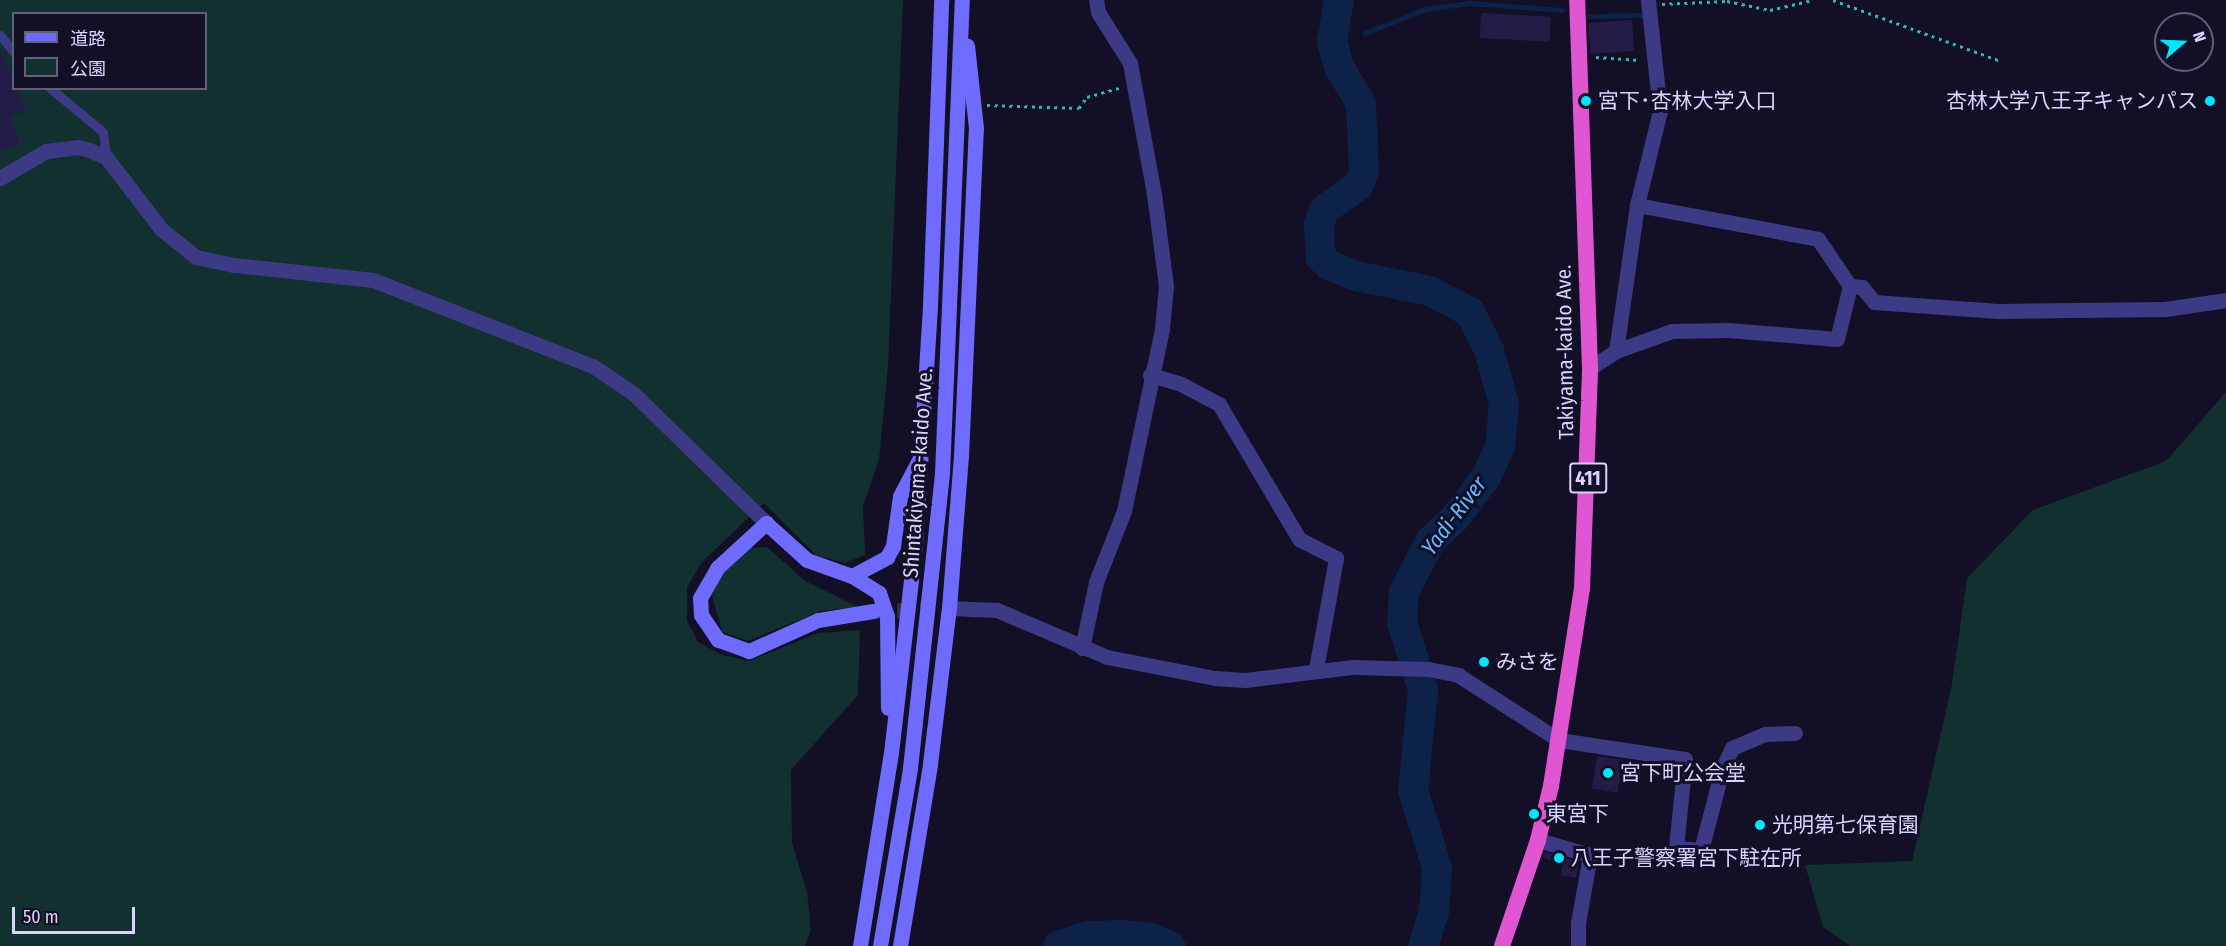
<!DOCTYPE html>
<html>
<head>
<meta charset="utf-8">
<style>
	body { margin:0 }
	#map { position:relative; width:2226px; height:946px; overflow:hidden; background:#130f26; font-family:"Fira Sans Condensed","Noto Sans JP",sans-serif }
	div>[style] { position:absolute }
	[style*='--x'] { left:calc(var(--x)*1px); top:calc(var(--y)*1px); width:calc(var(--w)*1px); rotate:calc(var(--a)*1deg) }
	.green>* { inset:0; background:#12302f }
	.stream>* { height:5px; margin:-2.5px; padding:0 2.5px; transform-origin:2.5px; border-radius:2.5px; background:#0c2248 }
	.river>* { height:30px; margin:-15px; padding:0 15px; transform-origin:15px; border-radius:15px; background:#0c2248 }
	.building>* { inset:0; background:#241b47; transform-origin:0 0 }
	.secondary-tunnel>* { height:15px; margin-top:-7.5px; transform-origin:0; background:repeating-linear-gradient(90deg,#312d47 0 15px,transparent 0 23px) }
	.path>* { height:3px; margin-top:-1.5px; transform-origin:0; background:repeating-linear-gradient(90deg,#2fb8b0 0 3px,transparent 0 7.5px) }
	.service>* { height:9px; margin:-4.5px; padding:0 4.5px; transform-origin:4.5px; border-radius:4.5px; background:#3d3a85 }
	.minor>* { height:15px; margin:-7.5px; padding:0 7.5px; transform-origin:7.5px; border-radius:7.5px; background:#3d3a85 }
	.secondary>* { height:15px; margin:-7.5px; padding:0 7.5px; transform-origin:7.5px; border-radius:7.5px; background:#6f6bff }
	.trunk>* { height:16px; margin:-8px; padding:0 8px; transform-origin:8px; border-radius:8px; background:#e055d1 }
	.dots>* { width:16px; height:16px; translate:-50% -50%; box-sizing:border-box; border:3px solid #130f26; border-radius:50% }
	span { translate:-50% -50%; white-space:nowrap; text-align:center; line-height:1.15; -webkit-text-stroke:6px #130f26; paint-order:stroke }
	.shield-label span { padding:2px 4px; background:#130f26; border:2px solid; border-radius:4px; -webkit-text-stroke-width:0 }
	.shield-label { font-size:20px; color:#d9d4ff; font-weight:700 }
	.poi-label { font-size:21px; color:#d9d4ff }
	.left { translate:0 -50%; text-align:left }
	.right { translate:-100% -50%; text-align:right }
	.street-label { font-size:21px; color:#d9d4ff }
	.water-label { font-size:22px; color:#62b6ff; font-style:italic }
	.legend { position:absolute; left:12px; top:12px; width:195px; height:78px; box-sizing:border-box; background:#130f26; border:2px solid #625e7d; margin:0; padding:8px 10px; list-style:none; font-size:18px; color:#d9d4ff }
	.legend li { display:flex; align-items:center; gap:12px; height:30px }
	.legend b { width:30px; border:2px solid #625e7d }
	.north { position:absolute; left:2154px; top:12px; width:60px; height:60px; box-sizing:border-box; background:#130f26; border:2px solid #625e7d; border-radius:50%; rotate:71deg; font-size:16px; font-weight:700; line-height:24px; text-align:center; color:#d9d4ff }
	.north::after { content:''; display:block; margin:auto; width:21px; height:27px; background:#00e5ff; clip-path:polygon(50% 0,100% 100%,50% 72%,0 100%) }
	.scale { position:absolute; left:12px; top:907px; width:123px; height:27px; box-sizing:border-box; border:3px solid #d9d4ff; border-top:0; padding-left:8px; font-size:18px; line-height:21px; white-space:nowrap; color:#d9d4ff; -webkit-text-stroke:4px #130f26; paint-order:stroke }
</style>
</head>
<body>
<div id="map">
	<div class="green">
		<i style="clip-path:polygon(evenodd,0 0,903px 0,888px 366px,879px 460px,863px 506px,865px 555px,845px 563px,816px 555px,764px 503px,701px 563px,687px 588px,687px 621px,698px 642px,722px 655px,749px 661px,818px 633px,860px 630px,858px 695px,791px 770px,792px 843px,807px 892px,811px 930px,805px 946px,0 946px,0 0,14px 14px,206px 14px,206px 88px,14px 88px,14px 14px)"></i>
		<i style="clip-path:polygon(2226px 392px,2226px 946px,1850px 946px,1823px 927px,1805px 865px,1912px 861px,1952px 684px,1967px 578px,2033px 510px,2166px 461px)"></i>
		<i style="clip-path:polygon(767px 547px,805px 581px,858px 607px,821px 611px,748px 641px,722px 632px,712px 595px,719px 578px,750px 548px)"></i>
	</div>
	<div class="stream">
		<i style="--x:1589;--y:16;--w:53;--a:-1.1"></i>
		<i style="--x:1365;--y:33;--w:65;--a:-21.8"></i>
		<i style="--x:1425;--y:9;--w:45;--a:-7.6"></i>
		<i style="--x:1470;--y:3;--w:92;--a:4.4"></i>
	</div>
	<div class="river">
		<i style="--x:1339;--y:0;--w:42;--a:99.7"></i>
		<i style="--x:1332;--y:41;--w:27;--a:75"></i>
		<i style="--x:1339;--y:67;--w:42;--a:58.6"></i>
		<i style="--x:1361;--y:103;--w:68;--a:87.5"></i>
		<i style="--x:1364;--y:171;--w:16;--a:112"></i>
		<i style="--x:1358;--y:186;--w:42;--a:144.8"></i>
		<i style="--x:1324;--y:210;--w:15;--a:110"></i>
		<i style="--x:1319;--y:224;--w:34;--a:87"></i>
		<i style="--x:1321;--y:258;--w:11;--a:41"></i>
		<i style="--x:1329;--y:265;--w:29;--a:22"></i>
		<i style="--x:1356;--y:276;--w:76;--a:11.5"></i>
		<i style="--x:1430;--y:291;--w:45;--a:27.7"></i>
		<i style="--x:1470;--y:312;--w:42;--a:63.4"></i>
		<i style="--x:1489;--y:350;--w:56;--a:74.5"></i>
		<i style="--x:1504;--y:404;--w:42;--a:95.4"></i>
		<i style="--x:1500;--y:446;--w:34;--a:114"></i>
		<i style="--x:1486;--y:477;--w:51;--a:127.1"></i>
		<i style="--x:1455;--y:518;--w:33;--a:137"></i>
		<i style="--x:1431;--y:540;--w:59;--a:117.4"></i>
		<i style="--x:1404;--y:592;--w:30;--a:94"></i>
		<i style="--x:1402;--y:622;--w:71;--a:72.8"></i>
		<i style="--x:1423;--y:690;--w:100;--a:95.7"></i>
		<i style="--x:1413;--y:790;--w:82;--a:72.9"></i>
		<i style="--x:1437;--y:868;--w:43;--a:94"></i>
		<i style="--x:1434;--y:911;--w:37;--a:107"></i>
		<i style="--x:1058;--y:946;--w:33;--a:-18"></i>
		<i style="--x:1089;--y:936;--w:32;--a:-2"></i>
		<i style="--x:1121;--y:935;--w:29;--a:6"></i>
		<i style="--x:1150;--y:938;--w:22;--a:21"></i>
	</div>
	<div class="building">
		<i style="left:1481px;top:13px;width:70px;height:25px;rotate:3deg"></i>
		<i style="left:1632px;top:20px;width:31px;height:44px;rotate:86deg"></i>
		<i style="clip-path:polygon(0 49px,26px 110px,9px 118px,20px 144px,0 152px)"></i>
		<i style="left:1597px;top:756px;width:26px;height:33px;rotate:9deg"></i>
		<i style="clip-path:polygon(1545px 852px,1579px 862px,1576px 878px,1561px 875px,1562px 864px,1543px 858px)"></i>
	</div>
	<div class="secondary-tunnel">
		<i style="--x:874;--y:611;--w:66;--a:-1.7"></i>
	</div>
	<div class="path">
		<i style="--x:1833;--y:0;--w:176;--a:20"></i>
		<i style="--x:1662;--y:4;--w:65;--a:-2.6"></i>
		<i style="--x:1727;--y:1;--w:44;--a:11.8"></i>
		<i style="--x:1770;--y:10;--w:44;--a:-13.1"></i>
		<i style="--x:1596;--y:57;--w:44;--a:3.9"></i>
		<i style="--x:987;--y:105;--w:92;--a:1.9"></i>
		<i style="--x:1079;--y:108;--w:14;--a:-54"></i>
		<i style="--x:1087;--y:97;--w:35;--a:-16"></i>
	</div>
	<div class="service">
		<i style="--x:0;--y:35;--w:22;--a:51"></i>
		<i style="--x:50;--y:88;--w:69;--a:39.7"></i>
		<i style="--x:103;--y:132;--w:25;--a:83"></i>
	</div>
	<div class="minor">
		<i style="--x:0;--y:178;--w:53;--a:-30.4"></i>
		<i style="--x:46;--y:151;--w:32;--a:-7"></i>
		<i style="--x:78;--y:147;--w:11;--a:15"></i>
		<i style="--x:89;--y:150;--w:18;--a:22"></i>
		<i style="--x:106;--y:157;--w:91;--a:52.6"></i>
		<i style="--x:161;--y:229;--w:45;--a:38.7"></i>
		<i style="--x:196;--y:257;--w:40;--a:12"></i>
		<i style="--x:235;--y:265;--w:139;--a:6.2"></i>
		<i style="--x:373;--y:280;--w:236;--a:21.4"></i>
		<i style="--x:593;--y:366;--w:50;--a:34.3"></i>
		<i style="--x:634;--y:394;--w:185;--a:44.3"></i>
		<i style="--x:1637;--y:205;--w:184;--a:10.6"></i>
		<i style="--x:1818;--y:239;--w:57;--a:55.8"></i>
		<i style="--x:1616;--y:351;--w:59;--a:-19.7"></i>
		<i style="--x:1672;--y:331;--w:57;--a:-1"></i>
		<i style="--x:1729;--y:330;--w:108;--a:4.8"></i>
		<i style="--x:1837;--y:339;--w:55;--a:-76.2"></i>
		<i style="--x:1850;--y:286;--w:12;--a:5"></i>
		<i style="--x:1862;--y:287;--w:19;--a:51"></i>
		<i style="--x:1874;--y:302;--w:124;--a:4.2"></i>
		<i style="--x:1998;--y:311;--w:167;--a:-0.7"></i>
		<i style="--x:2165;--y:309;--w:62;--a:-8.4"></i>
		<i style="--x:1590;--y:368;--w:31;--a:-33"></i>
		<i style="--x:1616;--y:351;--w:148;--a:-81.8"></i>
		<i style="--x:1637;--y:205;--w:97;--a:-76.3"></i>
		<i style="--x:1660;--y:111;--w:112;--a:-96.2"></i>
		<i style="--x:1150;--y:375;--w:32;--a:16"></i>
		<i style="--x:1181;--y:384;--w:43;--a:27.8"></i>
		<i style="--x:1219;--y:404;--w:157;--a:59.3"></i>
		<i style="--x:1299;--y:539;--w:42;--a:27.2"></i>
		<i style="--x:1336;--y:558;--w:113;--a:100.2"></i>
		<i style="--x:949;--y:608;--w:48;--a:2.4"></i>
		<i style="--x:997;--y:610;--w:120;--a:23.1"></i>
		<i style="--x:1107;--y:657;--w:110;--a:11"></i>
		<i style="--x:1215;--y:678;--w:30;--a:4"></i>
		<i style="--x:1245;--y:680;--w:109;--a:-6.9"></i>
		<i style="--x:1353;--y:667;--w:75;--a:1.5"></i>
		<i style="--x:1428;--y:669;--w:31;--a:11"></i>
		<i style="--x:1458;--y:675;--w:120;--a:32.8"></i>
		<i style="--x:1559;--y:740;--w:127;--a:8.6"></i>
		<i style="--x:1685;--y:759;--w:89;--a:95.8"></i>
		<i style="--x:1676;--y:848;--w:25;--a:5"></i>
		<i style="--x:1701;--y:850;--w:83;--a:-75.3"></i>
		<i style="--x:1722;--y:770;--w:24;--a:-66"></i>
		<i style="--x:1732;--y:748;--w:36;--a:-23"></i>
		<i style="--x:1765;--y:734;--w:30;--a:-2"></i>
		<i style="--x:1082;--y:648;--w:67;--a:-78"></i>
		<i style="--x:1096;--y:582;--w:76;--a:-68.5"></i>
		<i style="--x:1124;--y:511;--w:186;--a:-78.2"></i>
		<i style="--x:1162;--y:329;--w:43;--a:-84.7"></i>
		<i style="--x:1166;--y:286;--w:93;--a:-97.4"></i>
		<i style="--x:1154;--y:194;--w:133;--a:-100.4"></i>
		<i style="--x:1130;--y:63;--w:60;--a:-122.1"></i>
		<i style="--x:1098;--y:12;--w:12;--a:-99"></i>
		<i style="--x:1538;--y:840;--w:54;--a:16.1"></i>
		<i style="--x:1590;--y:855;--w:69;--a:100"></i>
		<i style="--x:1578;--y:923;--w:23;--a:90"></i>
	</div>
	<div class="secondary">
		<i style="--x:852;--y:576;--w:40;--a:-28"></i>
		<i style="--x:887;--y:557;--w:13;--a:-61"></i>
		<i style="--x:893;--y:546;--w:50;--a:-82"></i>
		<i style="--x:900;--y:496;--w:41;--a:-62.2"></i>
		<i style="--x:873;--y:611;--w:56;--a:170.7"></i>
		<i style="--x:818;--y:620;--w:76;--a:155.8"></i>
		<i style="--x:749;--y:651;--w:33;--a:-160"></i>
		<i style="--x:718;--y:640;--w:30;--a:-124"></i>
		<i style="--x:701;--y:615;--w:17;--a:-93"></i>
		<i style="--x:700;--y:598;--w:34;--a:-60"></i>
		<i style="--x:717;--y:568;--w:67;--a:-42.6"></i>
		<i style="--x:766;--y:523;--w:55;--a:42.1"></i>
		<i style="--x:807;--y:560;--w:48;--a:19.6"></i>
		<i style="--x:852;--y:576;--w:32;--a:32"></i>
		<i style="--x:879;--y:593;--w:24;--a:71"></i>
		<i style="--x:887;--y:616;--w:92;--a:89.4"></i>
		<i style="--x:860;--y:946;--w:195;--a:-80.9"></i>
		<i style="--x:891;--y:753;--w:209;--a:-83.4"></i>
		<i style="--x:915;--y:545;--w:239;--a:-86.4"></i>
		<i style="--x:930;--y:306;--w:306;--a:-87.9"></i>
		<i style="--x:880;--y:946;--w:181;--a:-80.4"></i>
		<i style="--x:910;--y:768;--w:297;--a:-83.8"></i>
		<i style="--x:942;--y:473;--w:473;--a:-87.6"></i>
		<i style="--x:900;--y:946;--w:184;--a:-80.6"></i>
		<i style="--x:930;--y:764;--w:157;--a:-83.1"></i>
		<i style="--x:949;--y:608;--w:152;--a:-85.5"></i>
		<i style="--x:961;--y:456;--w:328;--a:-87.4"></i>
		<i style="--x:976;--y:128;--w:83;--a:-96.2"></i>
	</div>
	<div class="trunk">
		<i style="--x:1502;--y:946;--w:112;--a:-71.2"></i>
		<i style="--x:1538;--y:840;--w:56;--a:-76.5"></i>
		<i style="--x:1551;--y:786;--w:199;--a:-81.1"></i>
		<i style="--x:1582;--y:589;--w:221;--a:-87.9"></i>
		<i style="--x:1590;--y:368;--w:368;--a:-92"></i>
	</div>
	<div class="dots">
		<i style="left:1586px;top:101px;background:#00e5ff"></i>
		<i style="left:2210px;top:101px;background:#00e5ff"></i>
		<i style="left:1484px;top:662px;background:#00e5ff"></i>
		<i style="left:1608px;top:773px;background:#00e5ff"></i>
		<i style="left:1534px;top:814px;background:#00e5ff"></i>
		<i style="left:1760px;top:825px;background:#00e5ff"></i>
		<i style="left:1559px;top:858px;background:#00e5ff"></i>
	</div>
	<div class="shield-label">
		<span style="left:1588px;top:478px">411</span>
	</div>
	<div class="poi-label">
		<span class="left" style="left:1598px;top:101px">宮下･杏林大学入口</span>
		<span class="right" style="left:2198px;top:101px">杏林大学八王子キャンパス</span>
		<span class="left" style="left:1496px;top:662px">みさを</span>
		<span class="left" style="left:1620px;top:773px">宮下町公会堂</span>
		<span class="left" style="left:1546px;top:814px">東宮下</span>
		<span class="left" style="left:1772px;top:825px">光明第七保育園</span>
		<span class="left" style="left:1571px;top:858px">八王子警察署宮下駐在所</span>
	</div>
	<div class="street-label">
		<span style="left:1565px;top:352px;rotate:-91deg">Takiyama-kaido Ave.</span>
		<span style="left:918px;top:473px;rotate:-86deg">Shintakiyama-kaido Ave.</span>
	</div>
	<div class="water-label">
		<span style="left:1454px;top:516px;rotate:-53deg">Yadi-River</span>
	</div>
	<ul class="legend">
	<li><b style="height:8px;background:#6f6bff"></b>道路</li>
	<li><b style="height:16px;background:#12302f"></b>公園</li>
	</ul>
	<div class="north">N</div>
	<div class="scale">50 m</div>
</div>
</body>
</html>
